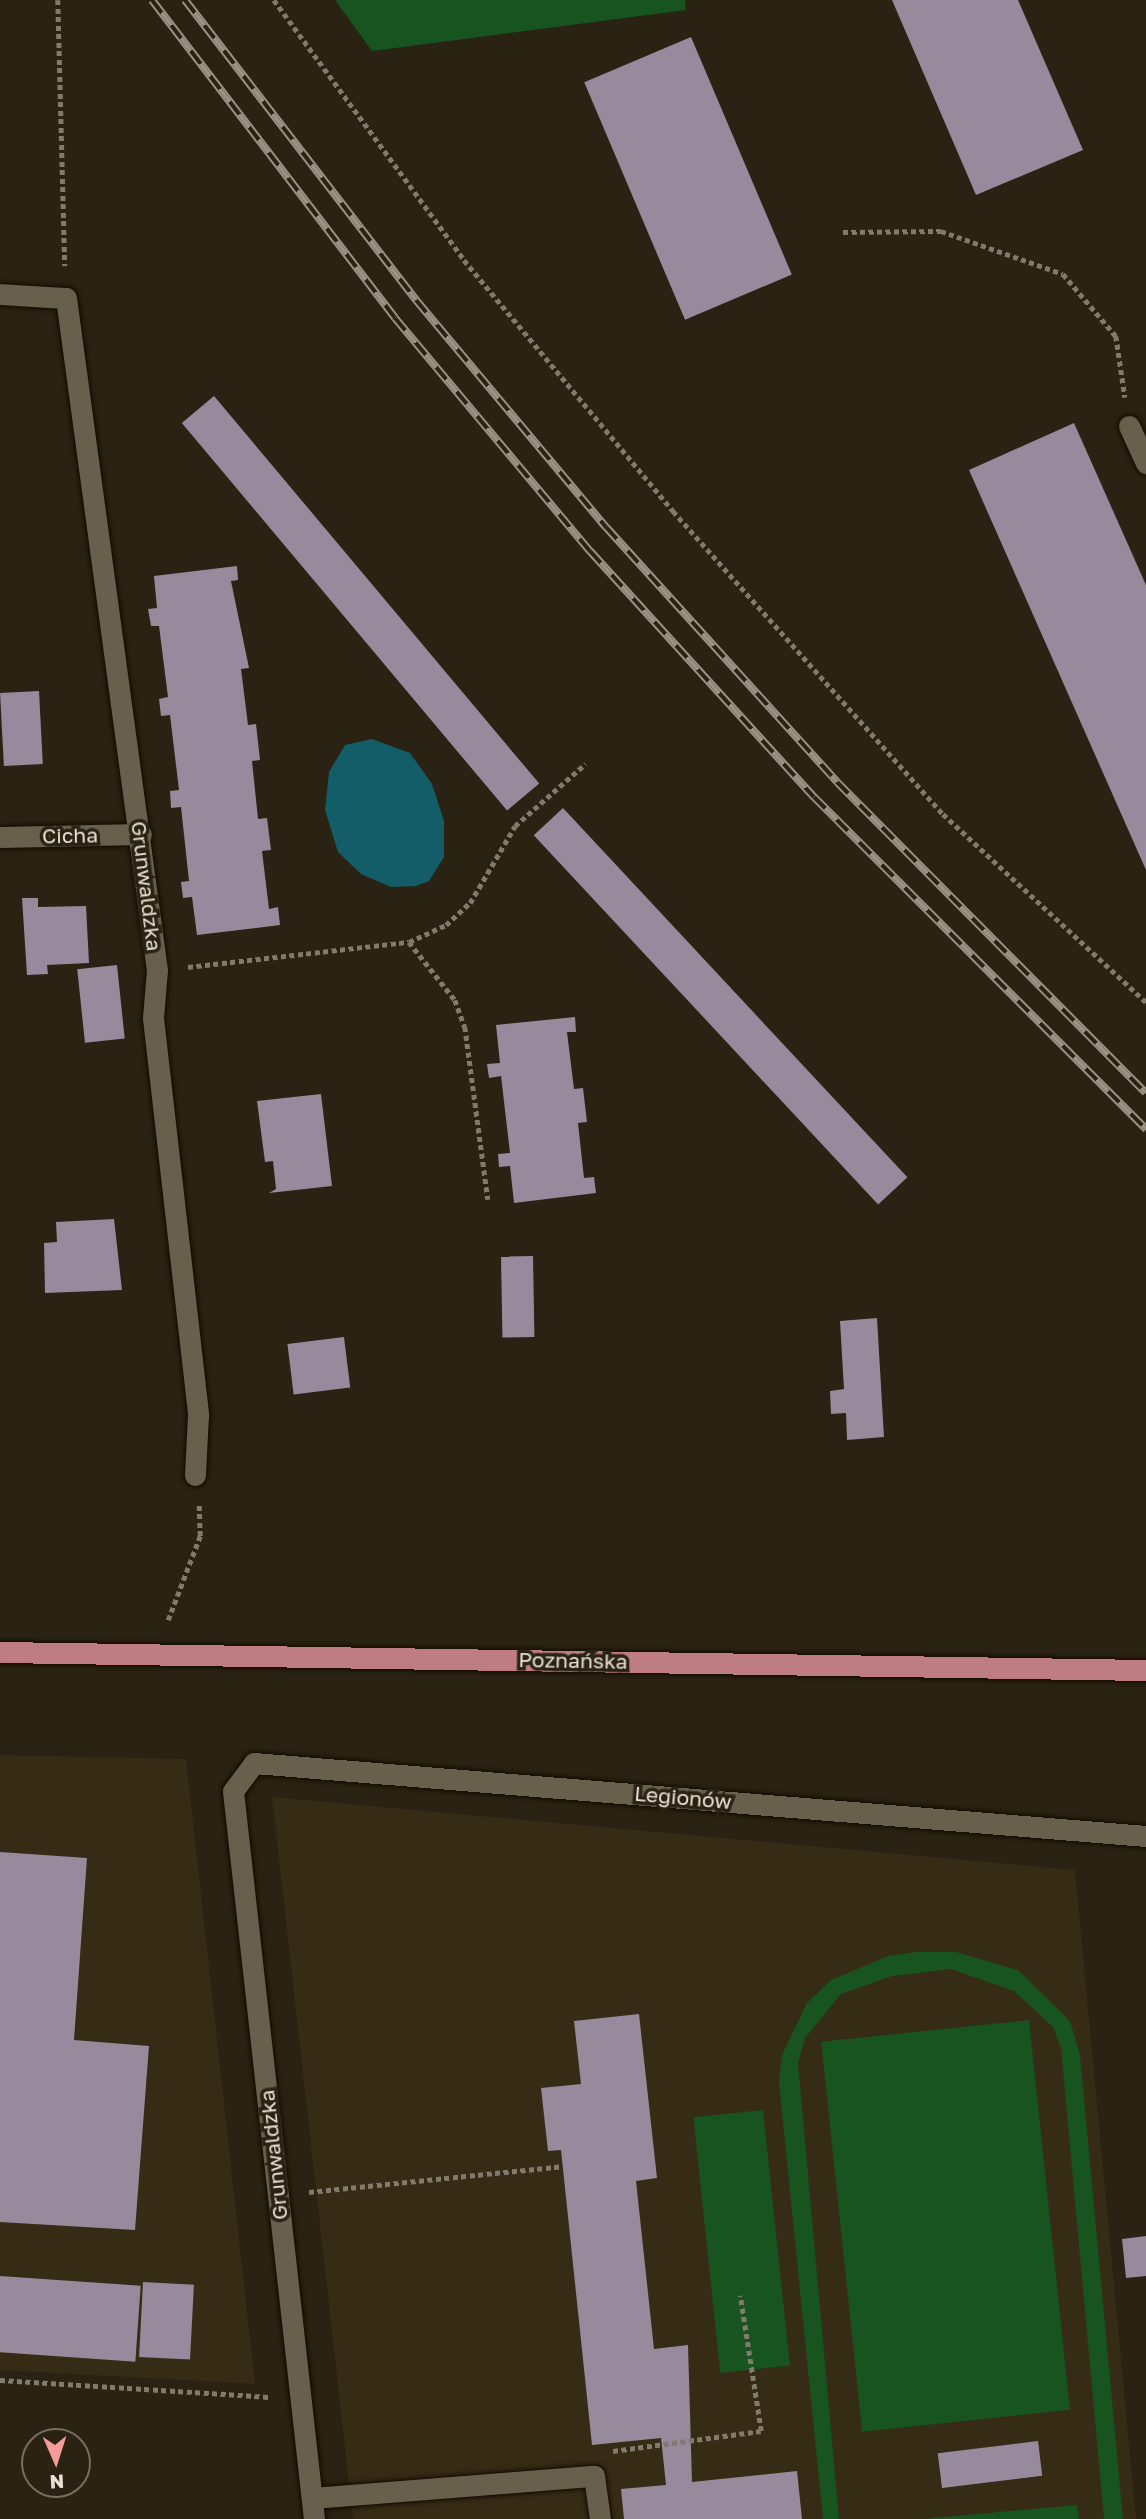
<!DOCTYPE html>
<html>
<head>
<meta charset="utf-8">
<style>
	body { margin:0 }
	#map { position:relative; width:1146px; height:2519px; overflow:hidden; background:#2a2212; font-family:"Golos Text",sans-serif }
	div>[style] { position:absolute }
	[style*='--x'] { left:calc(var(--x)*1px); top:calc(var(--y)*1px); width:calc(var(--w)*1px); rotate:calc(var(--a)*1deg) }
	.built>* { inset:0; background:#362b15 }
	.green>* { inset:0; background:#185420; transform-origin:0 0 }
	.water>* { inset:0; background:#135d68 }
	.building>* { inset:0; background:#968a9c; transform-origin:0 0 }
	.path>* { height:4.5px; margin-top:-2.25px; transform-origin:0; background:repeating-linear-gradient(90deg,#817a6d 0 5px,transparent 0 8.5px) }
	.roads { filter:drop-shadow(0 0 2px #130b01) drop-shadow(0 0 2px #130b01) }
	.minor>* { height:21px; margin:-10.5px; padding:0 10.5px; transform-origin:10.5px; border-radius:10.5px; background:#685f4d }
	.major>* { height:21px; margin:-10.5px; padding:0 10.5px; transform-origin:10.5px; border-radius:10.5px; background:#be7c83 }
	.rail>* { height:8px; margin-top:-4px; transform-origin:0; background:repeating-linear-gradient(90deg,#2a2212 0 16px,#999285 0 32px); box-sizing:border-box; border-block:2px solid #999285 }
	span { translate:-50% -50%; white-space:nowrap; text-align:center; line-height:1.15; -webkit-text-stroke:7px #2a2212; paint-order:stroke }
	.street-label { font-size:21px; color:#e7e1d7 }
	.north { position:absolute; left:21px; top:2428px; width:70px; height:70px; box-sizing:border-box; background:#2a2212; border:2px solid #766e61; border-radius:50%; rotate:177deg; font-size:19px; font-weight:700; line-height:28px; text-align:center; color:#e7e1d7 }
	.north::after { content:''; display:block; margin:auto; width:24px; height:32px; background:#f59b97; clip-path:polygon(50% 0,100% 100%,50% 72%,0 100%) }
</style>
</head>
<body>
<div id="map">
	<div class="built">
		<i style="clip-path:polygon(0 1755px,186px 1759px,255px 2384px,0 2370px)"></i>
		<i style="clip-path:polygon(272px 1797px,1075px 1870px,1136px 2519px,353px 2519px)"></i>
	</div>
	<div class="green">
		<i style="clip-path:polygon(335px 0,685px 0,686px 10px,372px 51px)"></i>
		<i style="clip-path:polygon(917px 1952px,956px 1952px,1018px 1970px,1070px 2021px,1080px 2055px,1123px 2519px,1104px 2519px,1061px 2048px,1053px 2027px,1014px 1991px,951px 1969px,892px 1976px,841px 1994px,805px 2038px,798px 2063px,839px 2519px,823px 2519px,779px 2082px,782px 2055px,807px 2003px,831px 1980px,888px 1956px)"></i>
		<i style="left:1029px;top:2020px;width:392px;height:209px;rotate:84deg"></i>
		<i style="left:763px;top:2110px;width:257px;height:70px;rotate:84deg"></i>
		<i style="clip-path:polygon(1077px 2505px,1079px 2519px,923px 2519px)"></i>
	</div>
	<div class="water">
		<i style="clip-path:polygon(372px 739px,410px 753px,432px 784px,444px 821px,444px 857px,429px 881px,416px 886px,391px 887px,361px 874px,338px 852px,325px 810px,329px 772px,345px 745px)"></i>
	</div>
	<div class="building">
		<i style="clip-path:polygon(892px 0,1018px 0,1083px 150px,976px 195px)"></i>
		<i style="left:691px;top:37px;width:258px;height:116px;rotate:67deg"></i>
		<i style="left:214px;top:396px;width:506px;height:42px;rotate:50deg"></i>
		<i style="clip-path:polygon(1074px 423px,1146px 585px,1146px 870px,969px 470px)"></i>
		<i style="clip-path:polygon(237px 566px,238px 580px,231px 581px,249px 668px,241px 669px,248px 725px,256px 724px,260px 760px,252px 761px,258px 819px,267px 818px,271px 850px,262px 851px,269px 909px,278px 907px,280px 925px,197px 935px,192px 897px,183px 898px,181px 882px,189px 881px,181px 807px,171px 808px,170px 791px,179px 790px,170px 715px,161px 716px,159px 699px,168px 697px,159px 626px,151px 626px,148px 609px,157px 608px,154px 576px)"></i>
		<i style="left:39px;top:691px;width:73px;height:39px;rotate:87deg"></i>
		<i style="left:563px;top:808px;width:505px;height:40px;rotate:47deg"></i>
		<i style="clip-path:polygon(22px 898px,38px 898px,38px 907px,86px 906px,89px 963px,47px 965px,48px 974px,27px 975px)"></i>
		<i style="left:117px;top:965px;width:74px;height:40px;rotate:84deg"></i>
		<i style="clip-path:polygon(575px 1017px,576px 1032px,567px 1032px,574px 1089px,583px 1088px,587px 1122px,578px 1123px,584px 1178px,594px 1177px,596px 1193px,514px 1203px,510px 1166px,499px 1167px,498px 1154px,510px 1153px,501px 1076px,489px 1078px,487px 1064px,500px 1063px,496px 1025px)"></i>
		<i style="clip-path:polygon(321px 1094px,332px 1186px,269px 1193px,276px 1189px,273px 1161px,265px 1162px,257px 1101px)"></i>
		<i style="clip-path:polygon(114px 1219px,122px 1290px,45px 1293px,44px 1243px,57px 1242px,56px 1222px)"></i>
		<i style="left:533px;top:1256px;width:81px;height:32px;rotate:89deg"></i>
		<i style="clip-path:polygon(877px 1318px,884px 1437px,847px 1440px,846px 1413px,831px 1414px,830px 1391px,844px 1389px,840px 1321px)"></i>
		<i style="left:344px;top:1337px;width:51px;height:57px;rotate:83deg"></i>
		<i style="clip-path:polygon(0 1852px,87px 1858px,74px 2040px,149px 2046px,135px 2230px,0 2222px)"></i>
		<i style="clip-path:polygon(639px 2014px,657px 2178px,636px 2181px,654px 2349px,688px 2345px,692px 2482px,797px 2471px,802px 2519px,624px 2519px,621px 2489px,666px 2485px,661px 2438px,592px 2445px,561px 2150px,548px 2151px,541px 2088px,581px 2084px,574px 2021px)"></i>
		<i style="clip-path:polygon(1146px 2236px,1146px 2276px,1126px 2278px,1122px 2239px)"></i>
		<i style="left:0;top:2276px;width:141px;height:76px;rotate:4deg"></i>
		<i style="left:143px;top:2282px;width:51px;height:75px;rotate:3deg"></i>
		<i style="left:1038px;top:2441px;width:35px;height:101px;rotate:83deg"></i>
	</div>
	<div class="path">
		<i style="--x:58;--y:0;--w:266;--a:88.5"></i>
		<i style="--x:274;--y:0;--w:322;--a:53.8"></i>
		<i style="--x:464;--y:260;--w:327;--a:50.2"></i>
		<i style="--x:673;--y:511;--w:406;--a:48.3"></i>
		<i style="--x:943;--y:814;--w:277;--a:42.8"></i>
		<i style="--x:843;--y:232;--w:98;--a:-0.6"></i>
		<i style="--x:941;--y:231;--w:129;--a:19.4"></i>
		<i style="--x:1063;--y:274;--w:82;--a:49.5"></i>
		<i style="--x:1116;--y:336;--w:62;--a:81.6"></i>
		<i style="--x:409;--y:942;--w:74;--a:51.6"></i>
		<i style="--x:455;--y:1000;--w:29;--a:70"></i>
		<i style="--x:465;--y:1027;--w:174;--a:82.4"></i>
		<i style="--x:188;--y:967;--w:222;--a:-6.5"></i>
		<i style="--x:409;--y:942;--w:41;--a:-24.7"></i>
		<i style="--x:446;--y:925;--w:33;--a:-43"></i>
		<i style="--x:470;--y:903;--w:89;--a:-59.7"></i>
		<i style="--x:515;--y:826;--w:94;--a:-41.5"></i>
		<i style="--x:168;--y:1620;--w:90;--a:-69.1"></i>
		<i style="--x:200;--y:1536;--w:32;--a:-92"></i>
		<i style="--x:309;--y:2192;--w:255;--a:-5.8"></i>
		<i style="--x:0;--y:2380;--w:269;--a:3.6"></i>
		<i style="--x:613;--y:2451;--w:149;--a:-7.7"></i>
		<i style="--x:761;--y:2431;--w:137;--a:-98.8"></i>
	</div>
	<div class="roads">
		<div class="minor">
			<i style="--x:0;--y:294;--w:66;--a:3.5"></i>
			<i style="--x:66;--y:298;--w:678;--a:82.29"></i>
			<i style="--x:157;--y:970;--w:48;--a:94.8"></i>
			<i style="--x:153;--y:1018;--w:400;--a:83.5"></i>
			<i style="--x:198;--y:1415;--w:60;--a:92.9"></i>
			<i style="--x:1129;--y:426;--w:41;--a:65.3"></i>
			<i style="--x:0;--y:837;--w:141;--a:-1.2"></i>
			<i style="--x:312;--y:2498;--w:283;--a:-4.5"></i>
			<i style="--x:594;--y:2476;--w:43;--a:82.1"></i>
			<i style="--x:314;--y:2519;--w:732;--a:-96.35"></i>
			<i style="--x:233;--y:1791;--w:35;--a:-53"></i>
			<i style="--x:254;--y:1763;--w:895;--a:4.68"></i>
		</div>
		<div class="major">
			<i style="--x:0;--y:1652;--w:1146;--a:0.9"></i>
		</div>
	</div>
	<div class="rail">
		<i style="--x:152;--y:0;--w:400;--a:52.6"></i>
		<i style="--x:395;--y:318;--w:304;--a:50.1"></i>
		<i style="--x:590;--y:551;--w:333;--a:47.7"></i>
		<i style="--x:814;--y:797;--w:470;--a:45"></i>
		<i style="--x:185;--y:0;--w:379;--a:52.4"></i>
		<i style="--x:416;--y:300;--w:296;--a:50.1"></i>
		<i style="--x:606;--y:527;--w:344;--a:47.8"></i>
		<i style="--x:837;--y:782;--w:438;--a:45.2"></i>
	</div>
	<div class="street-label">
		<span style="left:70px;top:835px;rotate:-1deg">Cicha</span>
		<span style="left:147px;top:886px;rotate:83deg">Grunwaldzka</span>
		<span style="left:573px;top:1660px;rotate:1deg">Poznańska</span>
		<span style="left:683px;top:1797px;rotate:5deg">Legionów</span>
		<span style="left:273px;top:2155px;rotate:-96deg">Grunwaldzka</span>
	</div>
	<div class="north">N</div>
</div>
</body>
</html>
